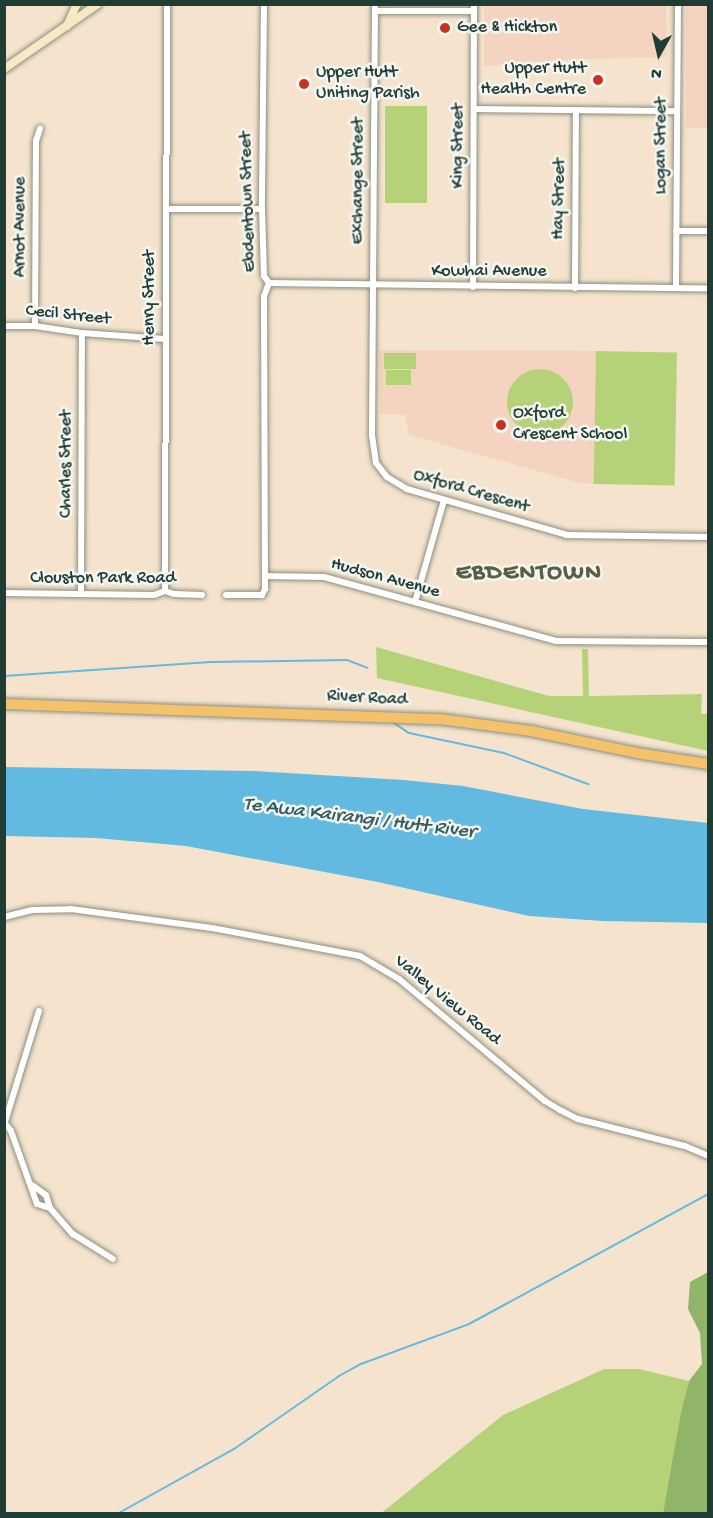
<!DOCTYPE html>
<html>
<head>
<meta charset="utf-8">
<style>
	body { margin:0 }
	#map { position:relative; width:713px; height:1518px; overflow:hidden; background:#f5e3cd; font-family:"Gochi Hand",sans-serif }
	div>[style] { position:absolute }
	[style*='--x'] { left:calc(var(--x)*1px); top:calc(var(--y)*1px); width:calc(var(--w)*1px); rotate:calc(var(--a)*1deg) }
	.built>* { inset:0; background:#f4d3c0; transform-origin:0 0 }
	.green>* { inset:0; background:#b6d278; transform-origin:0 0 }
	.round { border-radius:50% }
	.forest>* { inset:0; background:#90b468 }
	.water>* { inset:0; background:#63bae0 }
	.stream>* { height:2px; margin:-1px; padding:0 1px; transform-origin:1px; border-radius:1px; background:#63bae0 }
	.roads { filter:drop-shadow(0 0 2px #8a9080) drop-shadow(0 0 2px #8a9080) }
	.minor>* { height:6px; margin:-3px; padding:0 3px; transform-origin:3px; border-radius:3px; background:#fff }
	.secondary>* { height:8px; margin:-4px; padding:0 4px; transform-origin:4px; border-radius:4px; background:#fae7c3 }
	.trunk>* { height:10px; margin:-5px; padding:0 5px; transform-origin:5px; border-radius:5px; background:#f3c26a }
	.dots>* { width:16px; height:16px; translate:-50% -50%; box-sizing:border-box; border:3px solid #f6f6f2; border-radius:50% }
	span { translate:-50% -50%; white-space:nowrap; text-align:center; line-height:1.15; -webkit-text-stroke:5px #f6f6f2; paint-order:stroke }
	.poi-label { font-size:18px; color:#1f3d34 }
	.left { translate:0 -50%; text-align:left }
	.right { translate:-100% -50%; text-align:right }
	.street-label { font-size:18px; color:#1f3d34 }
	.water-label { font-size:20px; color:#305c5f; font-style:italic }
	.district-label { font-size:24px; color:#5a5f44; font-weight:700; letter-spacing:1.5px }
	.frame { position:absolute; inset:0; border:6px solid #1f3d34; pointer-events:none }
	.north { position:absolute; left:629px; top:24px; width:60px; height:60px; -webkit-text-stroke:4px #f6f6f2; paint-order:stroke; rotate:188deg; font-size:16px; font-weight:700; line-height:24px; text-align:center; color:#1f3d34 }
	.north::after { content:''; display:block; margin:auto; width:21px; height:27px; background:#1f3d34; clip-path:polygon(50% 0,100% 100%,50% 72%,0 100%) }
</style>
</head>
<body>
<div id="map">
	<div class="built">
		<i style="clip-path:polygon(484px 5px,666px 5px,667px 57px,561px 60px,484px 66px)"></i>
		<i style="left:686px;top:5px;width:22px;height:123px"></i>
		<i style="clip-path:polygon(379px 350px,596px 351px,595px 484px,580px 483px,409px 435px,405px 415px,380px 414px)"></i>
	</div>
	<div class="green">
		<i style="left:385px;top:106px;width:42px;height:97px"></i>
		<i style="left:596px;top:351px;width:81px;height:133px;rotate:1deg"></i>
		<i style="left:384px;top:353px;width:32px;height:16px"></i>
		<i class="round" style="left:507px;top:369px;width:66px;height:66px"></i>
		<i style="left:386px;top:370px;width:25px;height:15px"></i>
		<i style="clip-path:polygon(376px 647px,549px 696px,583px 696px,582px 649px,588px 649px,589px 696px,702px 694px,701px 714px,708px 714px,708px 751px,377px 678px)"></i>
		<i style="clip-path:polygon(604px 1369px,639px 1369px,689px 1381px,663px 1513px,380px 1514px,503px 1415px)"></i>
	</div>
	<div class="forest">
		<i style="clip-path:polygon(708px 1272px,708px 1513px,663px 1513px,681px 1413px,689px 1381px,702px 1364px,700px 1333px,688px 1309px,690px 1282px)"></i>
	</div>
	<div class="water">
		<i style="clip-path:polygon(4px 767px,253px 771px,404px 780px,463px 786px,583px 809px,708px 823px,708px 923px,603px 921px,529px 916px,378px 882px,186px 846px,96px 838px,5px 836px)"></i>
	</div>
	<div class="stream">
		<i style="--x:4;--y:676;--w:207;--a:-3.9"></i>
		<i style="--x:211;--y:662;--w:136;--a:-0.8"></i>
		<i style="--x:347;--y:660;--w:22;--a:21"></i>
		<i style="--x:394;--y:723;--w:18;--a:34"></i>
		<i style="--x:409;--y:733;--w:97;--a:11.9"></i>
		<i style="--x:504;--y:753;--w:90;--a:20.3"></i>
		<i style="--x:117;--y:1514;--w:134;--a:-29.1"></i>
		<i style="--x:234;--y:1449;--w:128;--a:-34.8"></i>
		<i style="--x:339;--y:1376;--w:25;--a:-29"></i>
		<i style="--x:361;--y:1364;--w:115;--a:-20.3"></i>
		<i style="--x:469;--y:1324;--w:272;--a:-28.5"></i>
	</div>
	<div class="roads">
		<div class="minor">
			<i style="--x:264;--y:4;--w:205;--a:90.6"></i>
			<i style="--x:262;--y:209;--w:67;--a:88.3"></i>
			<i style="--x:264;--y:276;--w:9;--a:54"></i>
			<i style="--x:375;--y:4;--w:431;--a:90.4"></i>
			<i style="--x:372;--y:435;--w:28;--a:82"></i>
			<i style="--x:376;--y:463;--w:18;--a:52"></i>
			<i style="--x:387;--y:477;--w:23;--a:31"></i>
			<i style="--x:407;--y:489;--w:166;--a:16"></i>
			<i style="--x:567;--y:535;--w:141;--a:0.8"></i>
			<i style="--x:375;--y:11;--w:99;--a:0"></i>
			<i style="--x:474;--y:109;--w:203;--a:0.6"></i>
			<i style="--x:166;--y:209;--w:96;--a:0"></i>
			<i style="--x:676;--y:231;--w:32;--a:0"></i>
			<i style="--x:269;--y:283;--w:439;--a:0.7"></i>
			<i style="--x:473;--y:287;--w:283;--a:-89.8"></i>
			<i style="--x:676;--y:287;--w:283;--a:-89.6"></i>
			<i style="--x:575;--y:288;--w:178;--a:-89.7"></i>
			<i style="--x:4;--y:326;--w:31;--a:0"></i>
			<i style="--x:35;--y:326;--w:48;--a:8.5"></i>
			<i style="--x:82;--y:333;--w:83;--a:4.1"></i>
			<i style="--x:35;--y:326;--w:185;--a:-89.7"></i>
			<i style="--x:36;--y:141;--w:13;--a:-72"></i>
			<i style="--x:265;--y:576;--w:59;--a:1"></i>
			<i style="--x:324;--y:577;--w:241;--a:15.4"></i>
			<i style="--x:556;--y:641;--w:152;--a:0.4"></i>
			<i style="--x:165;--y:591;--w:587;--a:-89.8"></i>
			<i style="--x:4;--y:593;--w:150;--a:0.8"></i>
			<i style="--x:154;--y:595;--w:12;--a:-20"></i>
			<i style="--x:165;--y:591;--w:9;--a:18"></i>
			<i style="--x:174;--y:594;--w:28;--a:2"></i>
			<i style="--x:81;--y:594;--w:261;--a:-89.8"></i>
			<i style="--x:226;--y:595;--w:36;--a:0"></i>
			<i style="--x:262;--y:595;--w:7;--a:-63"></i>
			<i style="--x:265;--y:589;--w:293;--a:-90.2"></i>
			<i style="--x:264;--y:296;--w:14;--a:-69"></i>
			<i style="--x:415;--y:602;--w:106;--a:-74.1"></i>
			<i style="--x:4;--y:917;--w:29;--a:-14"></i>
			<i style="--x:32;--y:910;--w:39;--a:-1"></i>
			<i style="--x:71;--y:909;--w:142;--a:7.7"></i>
			<i style="--x:212;--y:928;--w:151;--a:10.7"></i>
			<i style="--x:360;--y:956;--w:45;--a:30.5"></i>
			<i style="--x:399;--y:979;--w:190;--a:39.9"></i>
			<i style="--x:545;--y:1101;--w:17;--a:31"></i>
			<i style="--x:560;--y:1110;--w:20;--a:27"></i>
			<i style="--x:578;--y:1119;--w:110;--a:14.2"></i>
			<i style="--x:685;--y:1146;--w:25;--a:23"></i>
			<i style="--x:4;--y:1122;--w:11;--a:52"></i>
			<i style="--x:11;--y:1131;--w:77;--a:70.4"></i>
			<i style="--x:37;--y:1204;--w:14;--a:17"></i>
			<i style="--x:5;--y:1122;--w:116;--a:-73"></i>
			<i style="--x:32;--y:1185;--w:17;--a:36"></i>
			<i style="--x:46;--y:1195;--w:14;--a:73"></i>
			<i style="--x:50;--y:1208;--w:35;--a:49"></i>
			<i style="--x:73;--y:1234;--w:47;--a:32"></i>
		</div>
		<div class="secondary">
			<i style="--x:67;--y:26;--w:24;--a:-66"></i>
			<i style="--x:4;--y:69;--w:114;--a:-34.7"></i>
		</div>
		<div class="trunk">
			<i style="--x:4;--y:704;--w:436;--a:2"></i>
			<i style="--x:440;--y:719;--w:92;--a:7.5"></i>
			<i style="--x:531;--y:731;--w:108;--a:11.7"></i>
			<i style="--x:637;--y:753;--w:72;--a:8.8"></i>
		</div>
	</div>
	<div class="dots">
		<i style="left:445px;top:28px;background:#c8321e"></i>
		<i style="left:598px;top:80px;background:#c8321e"></i>
		<i style="left:304px;top:84px;background:#c8321e"></i>
		<i style="left:501px;top:425px;background:#c8321e"></i>
	</div>
	<div class="poi-label">
		<span class="left" style="left:457px;top:28px">Gee &amp; Hickton</span>
		<span class="right" style="left:586px;top:80px">Upper Hutt<br>Health Centre</span>
		<span class="left" style="left:316px;top:84px">Upper Hutt<br>Uniting Parish</span>
		<span class="left" style="left:513px;top:425px">Oxford<br>Crescent School</span>
	</div>
	<div class="street-label">
		<span style="left:459px;top:146px;rotate:-90deg">King Street</span>
		<span style="left:662px;top:146px;rotate:-90deg">Logan Street</span>
		<span style="left:359px;top:181px;rotate:-90deg">Exchange Street</span>
		<span style="left:560px;top:199px;rotate:-89deg">Hay Street</span>
		<span style="left:249px;top:202px;rotate:-92deg">Ebdentown Street</span>
		<span style="left:21px;top:227px;rotate:-90deg">Arnot Avenue</span>
		<span style="left:489px;top:272px">Kowhai Avenue</span>
		<span style="left:150px;top:298px;rotate:-90deg">Henry Street</span>
		<span style="left:68px;top:316px;rotate:6deg">Cecil Street</span>
		<span style="left:67px;top:464px;rotate:-90deg">Charles Street</span>
		<span style="left:471px;top:492px;rotate:16deg">Oxford Crescent</span>
		<span style="left:103px;top:579px">Clouston Park Road</span>
		<span style="left:385px;top:579px;rotate:15deg">Hudson Avenue</span>
		<span style="left:367px;top:699px;rotate:3deg">River Road</span>
		<span style="left:447px;top:1001px;rotate:39deg">Valley View Road</span>
	</div>
	<div class="water-label">
		<span style="left:359px;top:819px;rotate:7deg">Te Awa Kairangi / Hutt River</span>
	</div>
	<div class="district-label">
		<span style="left:529px;top:574px">EBDENTOWN</span>
	</div>
	<div class="frame"></div>
	<div class="north">N</div>
</div>
</body>
</html>
